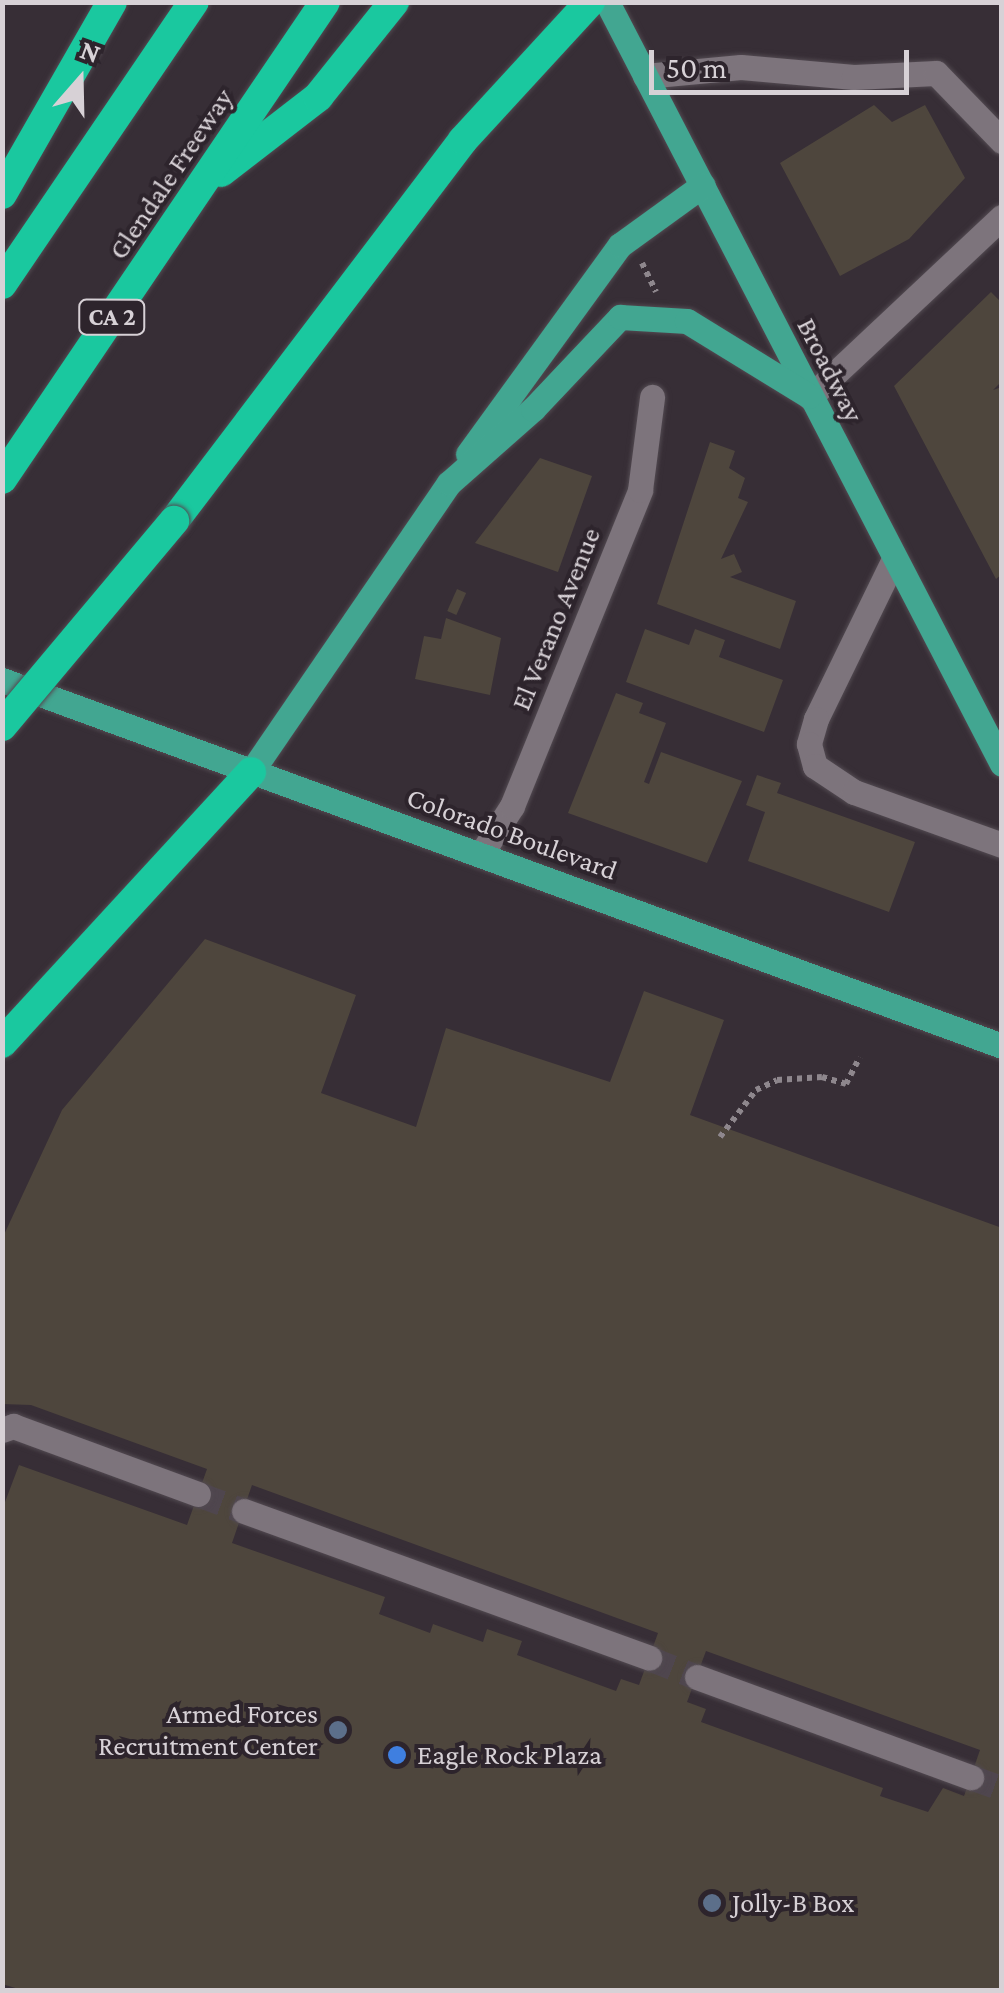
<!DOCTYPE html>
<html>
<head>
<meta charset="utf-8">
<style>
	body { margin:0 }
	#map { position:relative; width:1004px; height:1993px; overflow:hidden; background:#372e36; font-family:"Crimson Pro",serif }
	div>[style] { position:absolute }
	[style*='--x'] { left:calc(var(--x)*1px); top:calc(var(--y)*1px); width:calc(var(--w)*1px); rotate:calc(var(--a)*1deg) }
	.building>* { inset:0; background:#4e463d; transform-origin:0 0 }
	.minor-tunnel>* { height:25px; margin-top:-12.5px; transform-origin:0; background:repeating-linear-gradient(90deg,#4f464e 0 25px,transparent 0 37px) }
	.path>* { height:6px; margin-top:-3px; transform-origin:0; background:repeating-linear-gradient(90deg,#8e878d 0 5px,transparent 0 10px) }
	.roads { filter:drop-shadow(0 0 2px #524a51) drop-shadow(0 0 2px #524a51) }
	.minor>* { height:25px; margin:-12.5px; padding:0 12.5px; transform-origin:12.5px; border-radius:12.5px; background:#7d747c }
	.major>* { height:25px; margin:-12.5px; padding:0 12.5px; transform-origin:12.5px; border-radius:12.5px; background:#42a691 }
	.highway>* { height:30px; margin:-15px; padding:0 15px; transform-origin:15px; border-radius:15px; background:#1ac89f }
	.bridges { filter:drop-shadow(0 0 2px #524a51) drop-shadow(0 0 2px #524a51) }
	.highway-bridge>* { height:30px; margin:-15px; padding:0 15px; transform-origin:15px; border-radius:15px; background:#1ac89f }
	.dots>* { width:28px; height:28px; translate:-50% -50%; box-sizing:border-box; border:5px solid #2d242c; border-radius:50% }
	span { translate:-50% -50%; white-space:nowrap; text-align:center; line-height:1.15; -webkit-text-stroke:8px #2d242c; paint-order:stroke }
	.shield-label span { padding:2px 8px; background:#2d242c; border:2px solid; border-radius:8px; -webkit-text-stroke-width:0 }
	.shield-label { font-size:25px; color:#d7d1d6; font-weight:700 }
	.street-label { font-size:28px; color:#d7d1d6 }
	.poi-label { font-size:28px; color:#d7d1d6 }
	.right { translate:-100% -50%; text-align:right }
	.left { translate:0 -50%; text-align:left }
	.frame { position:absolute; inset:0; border:5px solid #d7d1d6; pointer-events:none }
	.north { position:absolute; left:30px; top:30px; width:100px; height:100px; -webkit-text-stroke:8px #2d242c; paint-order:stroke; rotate:20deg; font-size:28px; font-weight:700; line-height:40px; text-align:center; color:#d7d1d6 }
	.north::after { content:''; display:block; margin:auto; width:35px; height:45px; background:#d7d1d6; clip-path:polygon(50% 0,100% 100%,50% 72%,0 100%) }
	.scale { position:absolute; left:649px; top:50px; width:260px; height:45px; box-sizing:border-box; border:5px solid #d7d1d6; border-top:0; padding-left:12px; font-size:30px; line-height:35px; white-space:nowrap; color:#d7d1d6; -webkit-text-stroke:8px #2d242c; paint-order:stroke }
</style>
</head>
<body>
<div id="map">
	<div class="building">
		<i style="clip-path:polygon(874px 105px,892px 122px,925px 105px,965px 178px,909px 239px,840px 276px,780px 163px)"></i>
		<i style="clip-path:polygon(991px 292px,1002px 303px,1002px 381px,993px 390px,1002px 387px,1002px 574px,996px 579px,894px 386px)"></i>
		<i style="clip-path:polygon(710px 442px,735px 451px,729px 468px,745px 478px,738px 498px,748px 502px,721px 559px,734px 554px,742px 572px,730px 577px,796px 601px,780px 649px,657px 604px)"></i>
		<i style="clip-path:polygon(540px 458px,592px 476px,558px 572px,475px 543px)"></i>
		<i style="left:457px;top:589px;width:10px;height:24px;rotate:24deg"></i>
		<i style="clip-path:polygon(446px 618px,501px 638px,490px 695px,415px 679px,424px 636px,441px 639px)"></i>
		<i style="clip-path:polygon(645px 629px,689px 645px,695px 629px,725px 640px,719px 657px,783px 680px,764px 732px,626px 682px)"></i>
		<i style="clip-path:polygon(616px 693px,643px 703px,639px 713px,666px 723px,644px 782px,649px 784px,661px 752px,742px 781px,707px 863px,568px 813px)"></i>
		<i style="clip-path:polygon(757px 775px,781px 783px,777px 793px,915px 842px,889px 912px,748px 861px,765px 812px,746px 805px)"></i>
		<i style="clip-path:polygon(evenodd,205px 939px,356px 995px,321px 1093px,416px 1127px,446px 1028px,610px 1082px,644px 991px,724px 1020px,690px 1115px,1002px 1228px,1002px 1990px,22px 1990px,2px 1984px,2px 1510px,19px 1465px,187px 1525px,207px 1469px,31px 1405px,2px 1404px,2px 1239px,62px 1110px,205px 939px,252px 1485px,658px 1633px,639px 1685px,621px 1679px,616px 1691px,517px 1655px,522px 1641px,487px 1629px,483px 1642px,433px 1624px,430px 1633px,379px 1614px,385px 1597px,232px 1543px,252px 1485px,205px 939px,706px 1651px,980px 1750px,964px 1796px,943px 1788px,928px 1812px,880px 1796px,883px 1788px,701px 1722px,706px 1709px,687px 1702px,706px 1651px)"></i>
	</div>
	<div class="minor-tunnel">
		<i style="--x:198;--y:1494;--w:49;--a:20.3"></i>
		<i style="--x:649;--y:1658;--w:52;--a:21.6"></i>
		<i style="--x:971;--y:1777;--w:33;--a:20"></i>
	</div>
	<div class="path">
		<i style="--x:642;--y:263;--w:32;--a:64"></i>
		<i style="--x:720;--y:1137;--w:59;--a:-52.5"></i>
		<i style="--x:756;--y:1090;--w:23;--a:-25"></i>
		<i style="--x:777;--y:1080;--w:45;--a:-3.8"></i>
		<i style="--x:822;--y:1077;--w:25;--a:16"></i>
		<i style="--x:846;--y:1084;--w:30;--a:-63"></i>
	</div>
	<div class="roads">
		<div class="minor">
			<i style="--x:645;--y:76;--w:96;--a:-5.4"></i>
			<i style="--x:741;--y:67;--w:113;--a:5.1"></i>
			<i style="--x:854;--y:77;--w:82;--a:-2.8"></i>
			<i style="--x:936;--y:73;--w:95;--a:45.9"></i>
			<i style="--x:810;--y:397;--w:263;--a:-43.2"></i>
			<i style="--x:894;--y:559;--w:178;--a:116"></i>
			<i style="--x:816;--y:719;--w:26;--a:106"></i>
			<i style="--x:809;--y:744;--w:23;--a:75"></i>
			<i style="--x:815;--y:766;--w:47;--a:33.7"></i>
			<i style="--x:854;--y:792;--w:157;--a:19.7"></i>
			<i style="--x:481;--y:854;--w:57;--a:-57.1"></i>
			<i style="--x:512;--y:806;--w:341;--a:-67.9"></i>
			<i style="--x:640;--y:490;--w:94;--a:-82.6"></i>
			<i style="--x:2;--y:1430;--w:12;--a:-20"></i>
			<i style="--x:13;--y:1426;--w:197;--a:20.2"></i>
			<i style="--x:244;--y:1511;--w:431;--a:19.9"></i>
			<i style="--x:697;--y:1677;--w:292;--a:20.1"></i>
		</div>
		<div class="major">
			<i style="--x:607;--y:2;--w:858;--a:62.6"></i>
			<i style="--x:468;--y:454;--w:258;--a:-54"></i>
			<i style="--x:620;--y:245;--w:102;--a:-35.9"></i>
			<i style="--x:2;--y:680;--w:1065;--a:20.1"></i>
			<i style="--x:251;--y:772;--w:350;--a:-55.6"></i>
			<i style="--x:449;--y:483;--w:112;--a:-41.4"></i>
			<i style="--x:533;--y:409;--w:127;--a:-46.6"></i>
			<i style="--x:620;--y:317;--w:67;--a:3.4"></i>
			<i style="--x:687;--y:321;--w:143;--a:31.6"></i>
		</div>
		<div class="highway">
			<i style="--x:221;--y:172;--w:123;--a:-37.7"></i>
			<i style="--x:318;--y:97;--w:122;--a:-51.3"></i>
			<i style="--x:2;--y:194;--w:221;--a:-60.2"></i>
			<i style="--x:2;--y:284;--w:341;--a:-55.8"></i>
			<i style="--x:2;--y:479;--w:576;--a:-55.9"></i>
			<i style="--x:174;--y:521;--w:478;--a:-52.8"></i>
			<i style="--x:463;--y:140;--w:188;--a:-47.4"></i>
			<i style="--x:2;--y:1043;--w:368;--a:-47.4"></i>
		</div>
	</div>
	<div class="bridges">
		<div class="highway-bridge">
			<i style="--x:2;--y:726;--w:268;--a:-50"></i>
		</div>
	</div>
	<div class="dots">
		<i style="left:338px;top:1730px;background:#5c6f8a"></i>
		<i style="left:397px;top:1755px;background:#3f7fe0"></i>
		<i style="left:712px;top:1903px;background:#5c6f8a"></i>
	</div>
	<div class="shield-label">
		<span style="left:112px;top:317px">CA 2</span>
	</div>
	<div class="street-label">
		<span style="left:171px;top:174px;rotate:-56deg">Glendale Freeway</span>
		<span style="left:830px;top:370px;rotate:63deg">Broadway</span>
		<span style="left:556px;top:619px;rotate:-68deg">El Verano Avenue</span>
		<span style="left:512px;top:834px;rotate:20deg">Colorado Boulevard</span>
	</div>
	<div class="poi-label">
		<span class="right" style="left:318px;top:1730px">Armed Forces<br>Recruitment Center</span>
		<span class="left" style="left:417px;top:1755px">Eagle Rock Plaza</span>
		<span class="left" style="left:732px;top:1903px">Jolly-B Box</span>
	</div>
	<div class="frame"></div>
	<div class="north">N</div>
	<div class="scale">50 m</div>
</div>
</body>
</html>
